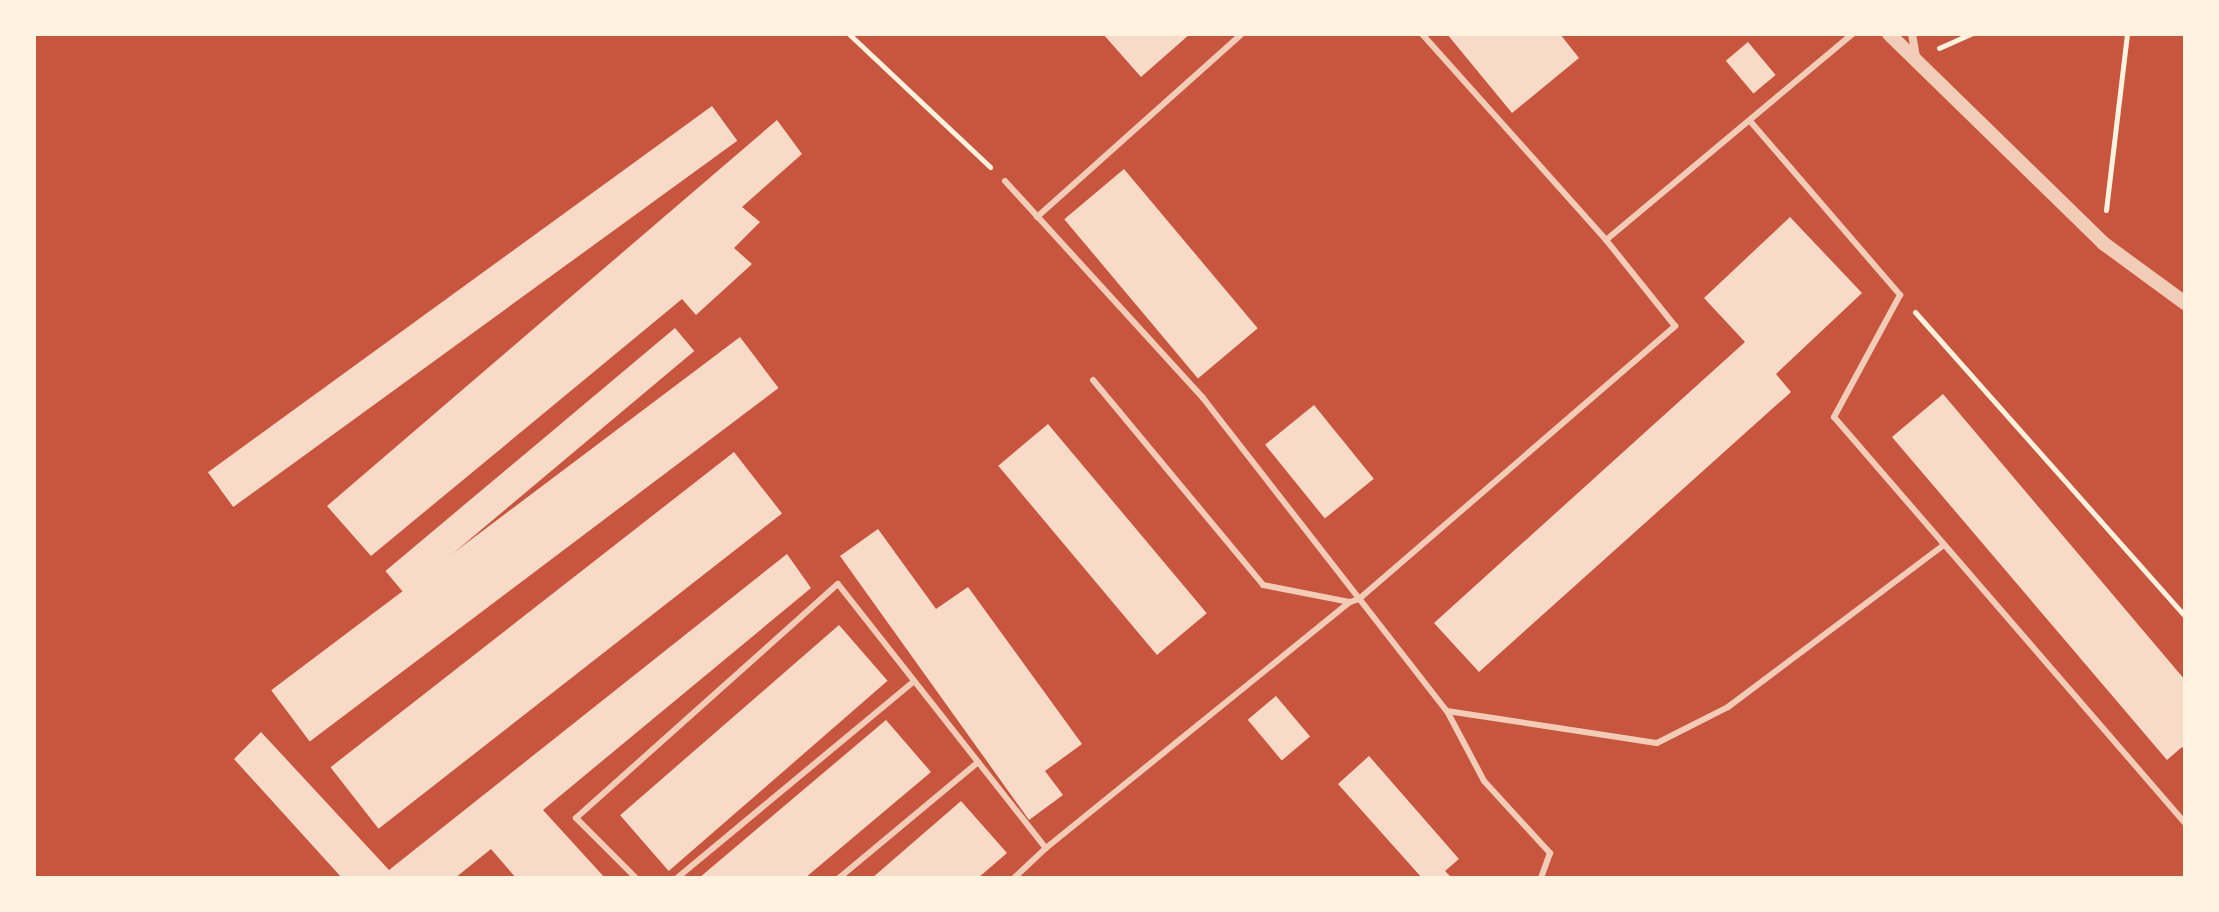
<!DOCTYPE html>
<html>
<head>
<meta charset="utf-8">
<style>
	body { margin:0 }
	#map { position:relative; width:2219px; height:912px; overflow:hidden; background:#c8553d; font-family:"Nunito Sans",sans-serif }
	div>[style] { position:absolute }
	[style*='--x'] { left:calc(var(--x)*1px); top:calc(var(--y)*1px); width:calc(var(--w)*1px); rotate:calc(var(--a)*1deg) }
	.building>* { inset:0; background:#f7dbc8; transform-origin:0 0 }
	.path>* { height:5px; margin:-2.5px; padding:0 2.5px; transform-origin:2.5px; border-radius:2.5px; background:#fff3e0 }
	.service>* { height:6px; margin:-3px; padding:0 3px; transform-origin:3px; border-radius:3px; background:#f1ccb7 }
	.minor>* { height:8px; margin:-4px; padding:0 4px; transform-origin:4px; border-radius:4px; background:#f1ccb7 }
	.tertiary>* { height:14px; margin:-7px; padding:0 7px; transform-origin:7px; border-radius:7px; background:#f1ccb7 }
	span { translate:-50% -50%; white-space:nowrap; text-align:center; line-height:1.15; -webkit-text-stroke:6px #fff3e0; paint-order:stroke }
	.frame { position:absolute; inset:0; border:36px solid #fff3e0; pointer-events:none }
</style>
</head>
<body>
<div id="map">
	<div class="building">
		<i style="clip-path:polygon(1103px 34px,1190px 34px,1141px 77px)"></i>
		<i style="clip-path:polygon(1447px 34px,1560px 34px,1579px 58px,1512px 113px)"></i>
		<i style="left:1748px;top:42px;width:43px;height:29px;rotate:50deg"></i>
		<i style="left:712px;top:106px;width:43px;height:623px;rotate:54deg"></i>
		<i style="clip-path:polygon(777px 120px,802px 154px,742px 207px,760px 222px,734px 248px,752px 264px,696px 315px,682px 299px,371px 556px,327px 506px)"></i>
		<i style="left:1124px;top:169px;width:208px;height:78px;rotate:50deg"></i>
		<i style="clip-path:polygon(1790px 217px,1862px 293px,1776px 374px,1791px 392px,1479px 672px,1434px 623px,1745px 342px,1704px 298px)"></i>
		<i style="left:675px;top:328px;width:30px;height:378px;rotate:50deg"></i>
		<i style="left:740px;top:337px;width:64px;height:587px;rotate:53deg"></i>
		<i style="clip-path:polygon(1943px 394px,2185px 680px,2185px 750px,2182px 747px,2167px 760px,1892px 437px)"></i>
		<i style="left:1314px;top:405px;width:95px;height:63px;rotate:51deg"></i>
		<i style="left:1048px;top:424px;width:247px;height:65px;rotate:50deg"></i>
		<i style="left:734px;top:452px;width:78px;height:512px;rotate:52deg"></i>
		<i style="clip-path:polygon(878px 529px,936px 609px,968px 587px,1082px 744px,1045px 771px,1063px 795px,1029px 820px,840px 556px)"></i>
		<i style="clip-path:polygon(787px 554px,811px 588px,543px 810px,605px 878px,516px 878px,491px 849px,455px 878px,342px 878px,234px 759px,261px 732px,389px 870px)"></i>
		<i style="left:839px;top:625px;width:74px;height:290px;rotate:49deg"></i>
		<i style="left:1276px;top:696px;width:53px;height:37px;rotate:50deg"></i>
		<i style="clip-path:polygon(886px 720px,931px 772px,805px 878px,699px 878px)"></i>
		<i style="clip-path:polygon(1369px 756px,1459px 859px,1445px 871px,1452px 878px,1422px 878px,1338px 784px)"></i>
		<i style="clip-path:polygon(961px 801px,1007px 853px,978px 878px,872px 878px)"></i>
	</div>
	<div class="path">
		<i style="--x:849;--y:34;--w:194;--a:43.3"></i>
		<i style="--x:1939;--y:48;--w:35;--a:-24"></i>
		<i style="--x:2106;--y:210;--w:177;--a:-83.2"></i>
		<i style="--x:1915;--y:312;--w:407;--a:48.4"></i>
	</div>
	<div class="service">
		<i style="--x:1422;--y:34;--w:276;--a:48.2"></i>
		<i style="--x:1750;--y:121;--w:230;--a:49.2"></i>
		<i style="--x:1900;--y:295;--w:139;--a:118.4"></i>
		<i style="--x:1834;--y:417;--w:537;--a:49.16"></i>
		<i style="--x:1005;--y:181;--w:294;--a:47.6"></i>
		<i style="--x:1203;--y:398;--w:397;--a:52.1"></i>
		<i style="--x:1447;--y:711;--w:212;--a:8.7"></i>
		<i style="--x:1657;--y:743;--w:80;--a:-26.9"></i>
		<i style="--x:1728;--y:707;--w:270;--a:-36.9"></i>
		<i style="--x:1037;--y:217;--w:275;--a:-41.8"></i>
		<i style="--x:1093;--y:380;--w:266;--a:50.3"></i>
		<i style="--x:1263;--y:585;--w:89;--a:11.1"></i>
		<i style="--x:1447;--y:711;--w:79;--a:62.1"></i>
		<i style="--x:1484;--y:781;--w:98;--a:47.5"></i>
		<i style="--x:1550;--y:853;--w:27;--a:110"></i>
		<i style="--x:636;--y:878;--w:85;--a:-135"></i>
		<i style="--x:576;--y:818;--w:351;--a:-41.8"></i>
		<i style="--x:838;--y:584;--w:336;--a:51.8"></i>
		<i style="--x:677;--y:878;--w:308;--a:-39.7"></i>
		<i style="--x:839;--y:878;--w:181;--a:-39.8"></i>
		<i style="--x:1014;--y:878;--w:44;--a:-43.2"></i>
		<i style="--x:1046;--y:848;--w:391;--a:-39"></i>
		<i style="--x:1350;--y:602;--w:9;--a:-18"></i>
		<i style="--x:1359;--y:599;--w:418;--a:-40.8"></i>
		<i style="--x:1675;--y:326;--w:110;--a:-128.7"></i>
		<i style="--x:1606;--y:240;--w:321;--a:-39.9"></i>
	</div>
	<div class="minor">
		<i style="--x:1912;--y:34;--w:23;--a:80"></i>
	</div>
	<div class="tertiary">
		<i style="--x:1889;--y:34;--w:299;--a:44.3"></i>
		<i style="--x:2103;--y:243;--w:102;--a:36.2"></i>
	</div>
	<div class="frame"></div>
</div>
</body>
</html>
